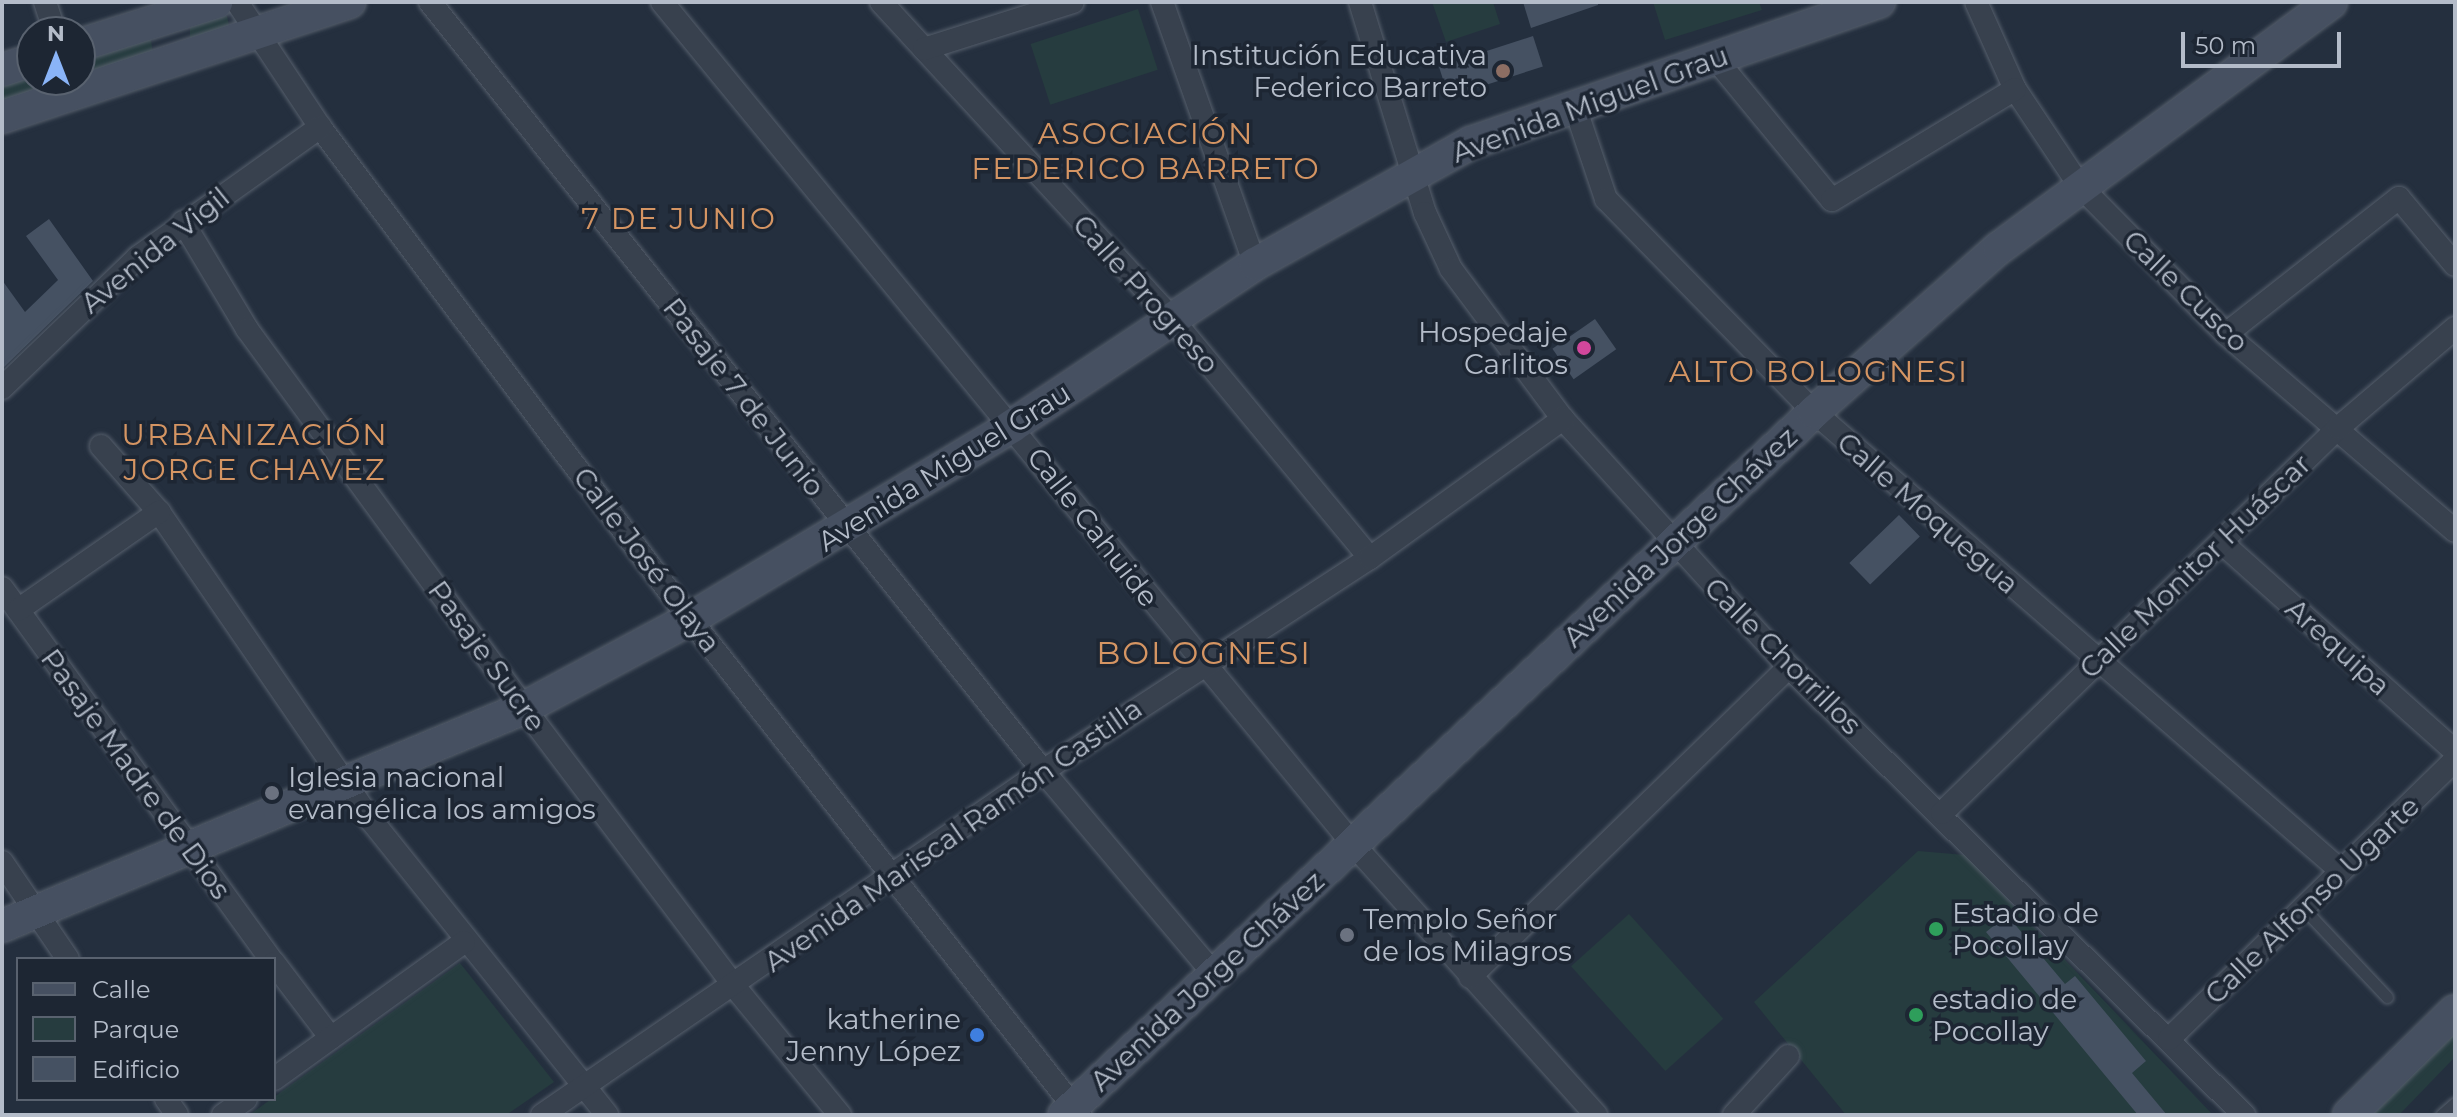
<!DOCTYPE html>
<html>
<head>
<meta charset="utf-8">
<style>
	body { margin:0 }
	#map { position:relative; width:2457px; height:1117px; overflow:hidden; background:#242f3e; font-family:Montserrat,sans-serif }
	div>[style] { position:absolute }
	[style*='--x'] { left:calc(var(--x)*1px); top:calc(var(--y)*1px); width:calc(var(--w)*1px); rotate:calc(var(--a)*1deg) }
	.green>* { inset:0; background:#263c3f; transform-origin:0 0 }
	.building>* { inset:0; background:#455162; transform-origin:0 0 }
	.roads { filter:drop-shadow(0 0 2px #565f6c) drop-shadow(0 0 2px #565f6c) }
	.lane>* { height:11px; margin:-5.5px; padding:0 5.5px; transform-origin:5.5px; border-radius:5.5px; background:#38414e }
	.street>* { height:22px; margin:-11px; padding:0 11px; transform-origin:11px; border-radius:11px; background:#38414e }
	.secondary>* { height:32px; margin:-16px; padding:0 16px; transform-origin:16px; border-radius:16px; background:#465061 }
	.dots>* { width:22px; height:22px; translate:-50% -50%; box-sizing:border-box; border:4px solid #1d2633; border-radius:50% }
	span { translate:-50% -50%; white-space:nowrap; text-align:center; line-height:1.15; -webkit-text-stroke:7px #1d2633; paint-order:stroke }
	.poi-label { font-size:28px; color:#b4bcc9 }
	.right { translate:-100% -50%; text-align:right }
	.left { translate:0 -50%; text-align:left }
	.street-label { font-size:28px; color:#b4bcc9 }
	.neighbourhood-label { font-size:30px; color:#d59563; letter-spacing:2px }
	.quarter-label { font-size:32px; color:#d59563; letter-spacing:2px }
	.frame { position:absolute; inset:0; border:4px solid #b4bcc9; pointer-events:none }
	.legend { position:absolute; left:16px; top:957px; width:260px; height:144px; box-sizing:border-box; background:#1d2633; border:2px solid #59626f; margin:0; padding:10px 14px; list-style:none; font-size:24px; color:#b4bcc9 }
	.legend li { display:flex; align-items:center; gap:16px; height:40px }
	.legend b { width:40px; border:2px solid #59626f }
	.north { position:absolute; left:16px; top:16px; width:80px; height:80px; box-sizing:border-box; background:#1d2633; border:2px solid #59626f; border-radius:50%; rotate:0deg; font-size:22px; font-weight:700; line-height:32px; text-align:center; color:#b4bcc9 }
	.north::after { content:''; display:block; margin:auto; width:28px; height:36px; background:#8ab4f8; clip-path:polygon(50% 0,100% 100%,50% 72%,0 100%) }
	.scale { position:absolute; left:2181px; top:32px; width:160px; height:36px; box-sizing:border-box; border:4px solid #b4bcc9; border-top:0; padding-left:10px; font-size:24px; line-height:28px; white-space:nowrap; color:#b4bcc9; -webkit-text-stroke:6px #1d2633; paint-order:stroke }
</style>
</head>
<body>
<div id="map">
	<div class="green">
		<i style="clip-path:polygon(1432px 2px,1493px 2px,1500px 24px,1446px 42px)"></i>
		<i style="clip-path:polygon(1653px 2px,1759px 2px,1762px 10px,1665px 40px)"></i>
		<i style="left:1138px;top:9px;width:64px;height:113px;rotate:72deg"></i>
		<i style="clip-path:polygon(218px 14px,227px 16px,230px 30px,190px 40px,190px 24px)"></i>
		<i style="clip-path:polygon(142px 39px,151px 40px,153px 54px,91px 71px,90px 56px)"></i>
		<i style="clip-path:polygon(32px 75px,32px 80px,40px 80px,41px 90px,2px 104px,2px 84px)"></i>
		<i style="clip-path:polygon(1918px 851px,1965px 855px,2213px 1115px,1846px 1115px,1754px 1002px)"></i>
		<i style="left:1629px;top:914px;width:141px;height:78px;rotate:48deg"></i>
		<i style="clip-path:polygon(460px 963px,554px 1082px,506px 1115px,249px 1115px)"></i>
		<i style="clip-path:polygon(2455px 1024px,2455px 1057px,2399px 1115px,2365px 1115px)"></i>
	</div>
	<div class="building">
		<i style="clip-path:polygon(1523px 2px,1598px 2px,1598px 5px,1531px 28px)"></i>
		<i style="left:1533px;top:36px;width:32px;height:99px;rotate:72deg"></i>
		<i style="clip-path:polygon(49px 219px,93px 281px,2px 369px,2px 280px,25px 312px,58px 280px,26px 236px)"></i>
		<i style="left:1595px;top:319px;width:37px;height:52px;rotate:55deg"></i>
		<i style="left:1899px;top:515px;width:30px;height:69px;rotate:46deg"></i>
		<i style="clip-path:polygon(2007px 915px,2065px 984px,2075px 976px,2146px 1061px,2132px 1073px,2167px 1115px,2138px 1115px,1986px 932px)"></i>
	</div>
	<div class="roads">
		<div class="lane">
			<i style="--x:2304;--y:909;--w:121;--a:46.7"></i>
			<i style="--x:2441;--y:1115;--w:18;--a:-41"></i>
		</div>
		<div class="street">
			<i style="--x:45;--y:2;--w:32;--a:72"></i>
			<i style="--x:237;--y:2;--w:150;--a:56.4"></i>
			<i style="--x:320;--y:127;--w:616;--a:53.06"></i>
			<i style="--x:690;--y:619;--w:631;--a:51.82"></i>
			<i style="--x:430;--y:2;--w:983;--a:51.44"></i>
			<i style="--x:1043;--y:771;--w:265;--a:49.9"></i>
			<i style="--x:662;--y:2;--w:1089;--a:50.63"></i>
			<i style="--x:1353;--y:844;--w:364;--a:48.1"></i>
			<i style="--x:881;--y:2;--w:432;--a:47.4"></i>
			<i style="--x:1173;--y:320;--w:309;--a:50.4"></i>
			<i style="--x:1162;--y:2;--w:278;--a:70.5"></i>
			<i style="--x:1360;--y:2;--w:221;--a:72.9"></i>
			<i style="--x:1425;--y:213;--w:62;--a:65.1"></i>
			<i style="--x:1451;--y:269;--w:187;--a:53.3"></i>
			<i style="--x:1563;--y:419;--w:336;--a:47.7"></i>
			<i style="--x:1789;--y:667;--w:639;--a:44.56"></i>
			<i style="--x:1976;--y:2;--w:95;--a:65.9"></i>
			<i style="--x:2015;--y:89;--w:115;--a:56.3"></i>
			<i style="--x:2079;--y:185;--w:209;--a:45.4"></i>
			<i style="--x:2226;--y:334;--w:302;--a:40.7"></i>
			<i style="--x:924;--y:49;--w:156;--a:-17.5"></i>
			<i style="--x:1714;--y:57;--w:185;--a:50.5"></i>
			<i style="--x:1832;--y:200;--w:214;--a:-31.2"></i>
			<i style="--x:1575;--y:107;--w:97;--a:71.4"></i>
			<i style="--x:1606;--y:199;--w:298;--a:45.7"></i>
			<i style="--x:1814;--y:412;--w:699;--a:41.05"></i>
			<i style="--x:183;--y:222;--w:125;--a:59.1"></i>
			<i style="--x:247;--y:329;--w:469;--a:53.8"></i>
			<i style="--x:524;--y:708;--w:348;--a:52.9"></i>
			<i style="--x:734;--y:986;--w:167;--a:50.6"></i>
			<i style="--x:2226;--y:334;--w:220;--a:-38.2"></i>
			<i style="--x:2399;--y:198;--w:87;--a:50.1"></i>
			<i style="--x:2;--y:388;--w:189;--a:-43.9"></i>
			<i style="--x:138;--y:257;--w:224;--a:-35.5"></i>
			<i style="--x:101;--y:446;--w:88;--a:48.7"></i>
			<i style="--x:159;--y:512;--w:374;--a:55.5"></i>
			<i style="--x:371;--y:820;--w:378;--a:51.3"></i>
			<i style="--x:2221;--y:542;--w:314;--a:41.8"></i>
			<i style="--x:2;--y:588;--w:458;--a:54.1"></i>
			<i style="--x:18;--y:610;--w:172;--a:-34.8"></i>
			<i style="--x:1942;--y:813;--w:552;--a:-44.19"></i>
			<i style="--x:2338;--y:428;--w:154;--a:-40.5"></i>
			<i style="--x:2;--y:862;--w:117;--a:55.8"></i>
			<i style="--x:274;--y:963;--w:94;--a:52.8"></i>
			<i style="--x:1470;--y:977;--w:445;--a:-44.2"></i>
			<i style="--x:2169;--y:1039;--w:400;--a:-44.3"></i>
			<i style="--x:274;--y:1079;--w:234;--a:-35.8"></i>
			<i style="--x:166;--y:1099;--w:19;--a:55"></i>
			<i style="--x:223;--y:1115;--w:28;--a:-35"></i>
			<i style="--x:542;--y:1115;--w:608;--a:-34.47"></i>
			<i style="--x:1043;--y:771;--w:390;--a:-33.1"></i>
			<i style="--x:1370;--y:558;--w:238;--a:-35.8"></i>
			<i style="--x:1734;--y:1115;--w:80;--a:-47.5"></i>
		</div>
		<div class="secondary">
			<i style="--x:80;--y:45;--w:143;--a:-17.5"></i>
			<i style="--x:2;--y:70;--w:32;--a:-18"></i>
			<i style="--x:2;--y:117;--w:366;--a:-18.3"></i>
			<i style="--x:2;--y:926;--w:566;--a:-22.67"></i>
			<i style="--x:524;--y:708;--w:188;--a:-28.2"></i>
			<i style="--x:690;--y:619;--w:375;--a:-30.9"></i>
			<i style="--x:1012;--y:426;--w:292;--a:-33.7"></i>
			<i style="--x:1255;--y:264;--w:248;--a:-29.3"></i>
			<i style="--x:1471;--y:143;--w:432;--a:-19.1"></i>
			<i style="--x:1064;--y:1115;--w:1028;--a:-43.15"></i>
			<i style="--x:1814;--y:412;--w:247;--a:-41.6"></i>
			<i style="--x:1999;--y:248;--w:413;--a:-36.5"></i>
			<i style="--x:2349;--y:1115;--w:148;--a:-44.5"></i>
		</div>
	</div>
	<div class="dots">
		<i style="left:1503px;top:71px;background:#8d6e63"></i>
		<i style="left:1584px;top:348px;background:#d1479c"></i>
		<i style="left:272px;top:793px;background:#6b7280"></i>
		<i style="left:1936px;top:929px;background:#2e9e5b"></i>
		<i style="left:1347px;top:935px;background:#6b7280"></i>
		<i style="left:1916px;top:1015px;background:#2e9e5b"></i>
		<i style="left:977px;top:1035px;background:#3f7fe0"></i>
	</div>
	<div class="poi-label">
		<span class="right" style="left:1487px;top:71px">Institución Educativa<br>Federico Barreto</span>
		<span class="right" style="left:1568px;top:348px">Hospedaje<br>Carlitos</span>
		<span class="left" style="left:288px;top:793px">Iglesia nacional<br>evangélica los amigos</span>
		<span class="left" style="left:1952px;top:929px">Estadio de<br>Pocollay</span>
		<span class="left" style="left:1363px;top:935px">Templo Señor<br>de los Milagros</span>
		<span class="left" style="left:1932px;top:1015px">estadio de<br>Pocollay</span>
		<span class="right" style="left:961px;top:1035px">katherine<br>Jenny López</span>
	</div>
	<div class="street-label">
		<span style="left:1590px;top:104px;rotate:-20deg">Avenida Miguel Grau</span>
		<span style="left:155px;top:250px;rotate:-39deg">Avenida Vigil</span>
		<span style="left:2186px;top:291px;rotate:44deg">Calle Cusco</span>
		<span style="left:1146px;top:294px;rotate:48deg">Calle Progreso</span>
		<span style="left:744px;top:397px;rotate:52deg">Pasaje 7 de Junio</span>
		<span style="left:944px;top:467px;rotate:-32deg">Avenida Miguel Grau</span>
		<span style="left:1928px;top:513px;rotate:41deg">Calle Moquegua</span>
		<span style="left:1093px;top:527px;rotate:52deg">Calle Cahuide</span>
		<span style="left:1680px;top:537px;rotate:-43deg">Avenida Jorge Chávez</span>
		<span style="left:647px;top:560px;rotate:53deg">Calle José Olaya</span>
		<span style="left:2195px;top:566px;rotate:-44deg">Calle Monitor Huáscar</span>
		<span style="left:2338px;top:647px;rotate:42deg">Arequipa</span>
		<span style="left:487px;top:656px;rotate:54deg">Pasaje Sucre</span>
		<span style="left:1783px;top:656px;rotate:45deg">Calle Chorrillos</span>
		<span style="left:136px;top:774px;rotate:54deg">Pasaje Madre de Dios</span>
		<span style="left:953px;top:835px;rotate:-35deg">Avenida Mariscal Ramón Castilla</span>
		<span style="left:2312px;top:900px;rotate:-44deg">Calle Alfonso Ugarte</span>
		<span style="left:1207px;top:981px;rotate:-43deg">Avenida Jorge Chávez</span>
	</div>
	<div class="neighbourhood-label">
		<span style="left:1146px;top:151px">ASOCIACIÓN<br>FEDERICO BARRETO</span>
		<span style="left:679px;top:219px">7 DE JUNIO</span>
		<span style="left:1819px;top:372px">ALTO BOLOGNESI</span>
		<span style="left:255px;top:452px">URBANIZACIÓN<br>JORGE CHAVEZ</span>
	</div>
	<div class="quarter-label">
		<span style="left:1204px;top:653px">BOLOGNESI</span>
	</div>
	<div class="frame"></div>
	<ul class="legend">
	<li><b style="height:10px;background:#465061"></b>Calle</li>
	<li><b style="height:22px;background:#263c3f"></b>Parque</li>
	<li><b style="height:22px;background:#455162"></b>Edificio</li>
	</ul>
	<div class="north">N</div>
	<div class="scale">50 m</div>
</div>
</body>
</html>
